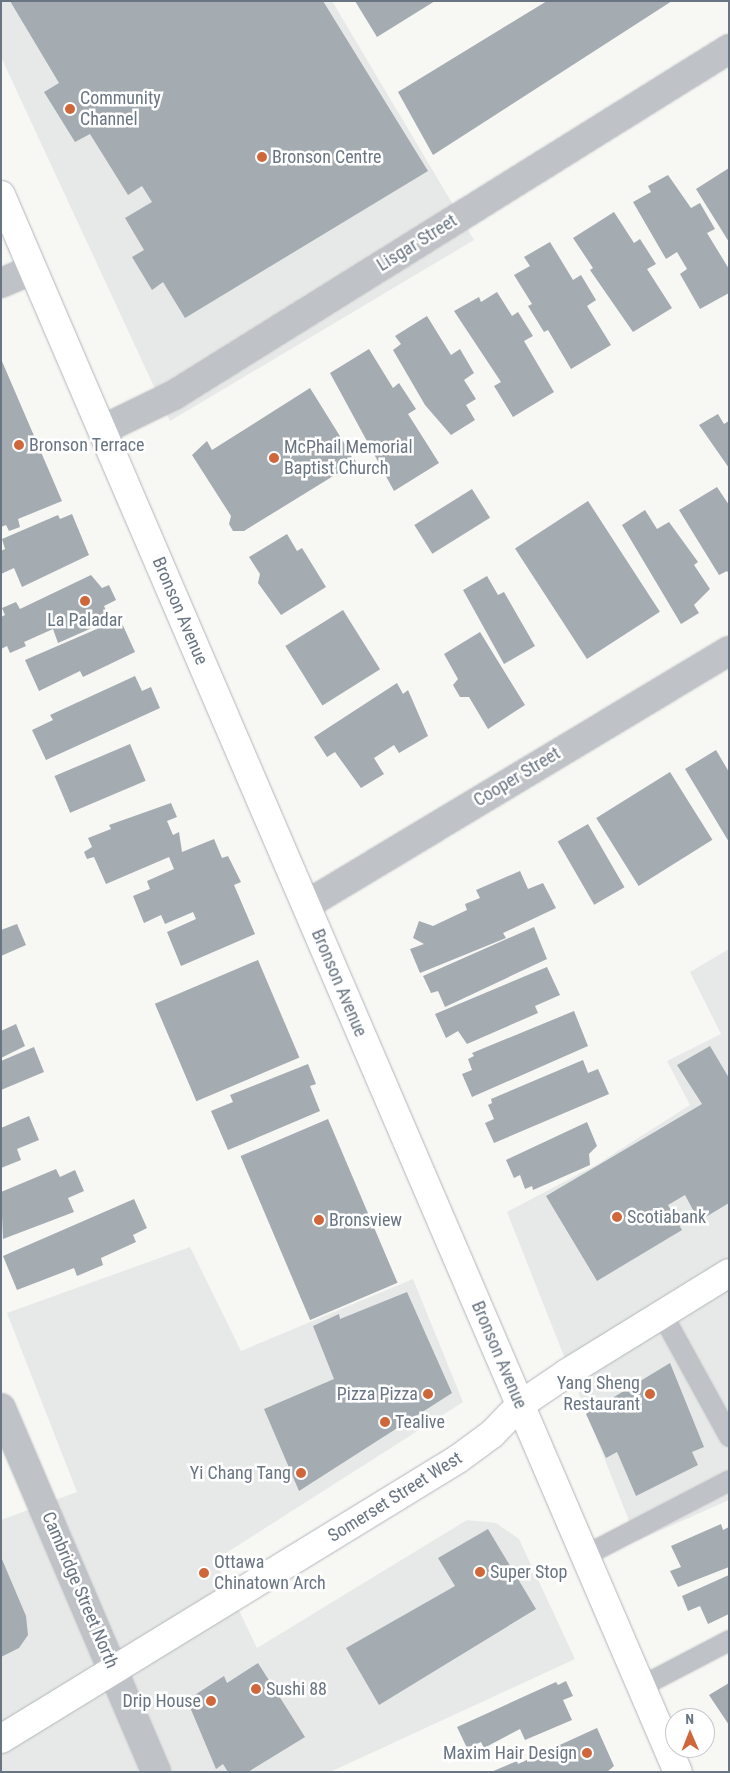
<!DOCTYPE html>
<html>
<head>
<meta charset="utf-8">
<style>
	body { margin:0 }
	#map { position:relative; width:730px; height:1773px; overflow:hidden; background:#f7f7f4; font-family:"Roboto Condensed",sans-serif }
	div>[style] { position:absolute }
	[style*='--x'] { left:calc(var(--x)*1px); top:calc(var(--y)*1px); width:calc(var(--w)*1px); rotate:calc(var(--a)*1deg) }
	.built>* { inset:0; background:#e7e9e8 }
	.building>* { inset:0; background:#a4abb1; transform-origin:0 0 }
	.roads { filter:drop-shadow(0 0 1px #b1b6ba) drop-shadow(0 0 1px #b1b6ba) }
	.lane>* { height:19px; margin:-9.5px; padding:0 9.5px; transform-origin:9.5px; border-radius:9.5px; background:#bfc2c6 }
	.street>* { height:28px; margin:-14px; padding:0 14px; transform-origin:14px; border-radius:14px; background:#bfc2c6 }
	.secondary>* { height:28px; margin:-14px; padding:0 14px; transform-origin:14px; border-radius:14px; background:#fff }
	.dots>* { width:14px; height:14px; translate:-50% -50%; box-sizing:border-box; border:2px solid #fff; border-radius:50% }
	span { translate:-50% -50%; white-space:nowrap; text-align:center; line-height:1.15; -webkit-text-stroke:5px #fff; paint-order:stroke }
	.poi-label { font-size:18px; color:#697582 }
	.left { translate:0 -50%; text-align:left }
	.right { translate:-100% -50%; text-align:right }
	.street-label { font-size:18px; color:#697582 }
	.frame { position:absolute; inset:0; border:2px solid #697582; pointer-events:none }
	.north { position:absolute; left:665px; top:1708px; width:50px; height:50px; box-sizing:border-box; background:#fff; border:1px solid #c3c8cd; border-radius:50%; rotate:359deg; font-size:14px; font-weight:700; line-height:20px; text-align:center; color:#697582 }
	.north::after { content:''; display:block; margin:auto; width:18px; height:22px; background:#d0673b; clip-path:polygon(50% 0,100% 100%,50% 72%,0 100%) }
</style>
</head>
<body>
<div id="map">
	<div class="built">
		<i style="clip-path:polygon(1px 1px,332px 1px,474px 240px,170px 421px,1px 57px)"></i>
		<i style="clip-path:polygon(729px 949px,729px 1500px,637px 1541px,507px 1212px,596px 1165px,690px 1105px,667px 1061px,721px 1034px,690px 972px)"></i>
		<i style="clip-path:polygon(190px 1247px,241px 1351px,413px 1279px,463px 1402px,215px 1560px,257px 1648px,467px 1520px,496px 1523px,519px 1539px,575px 1659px,330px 1772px,1px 1772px,1px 1520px,77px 1492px,7px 1313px)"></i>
	</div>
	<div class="building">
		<i style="clip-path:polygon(10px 1px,323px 1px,428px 171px,185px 318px,163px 282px,152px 290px,132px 257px,144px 250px,125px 218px,152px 202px,142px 186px,128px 195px,90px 134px,75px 142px,44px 92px,59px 83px)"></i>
		<i style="clip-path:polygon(355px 1px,435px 1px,377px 37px)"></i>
		<i style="clip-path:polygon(547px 1px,672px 1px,433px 155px,398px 92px)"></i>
		<i style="clip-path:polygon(729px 168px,729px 242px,696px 189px)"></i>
		<i style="clip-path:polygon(668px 175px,691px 208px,700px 203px,715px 229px,707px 233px,729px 269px,729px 293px,700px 309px,680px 274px,687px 269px,677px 252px,666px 259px,633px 202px,651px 192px,648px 186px)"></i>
		<i style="clip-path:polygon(614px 212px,634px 243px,640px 239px,656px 264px,647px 269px,672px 308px,633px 332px,590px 270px,593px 268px,573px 238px)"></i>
		<i style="clip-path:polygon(550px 242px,573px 280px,581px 275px,596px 300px,587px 306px,611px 345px,571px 369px,548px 330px,544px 332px,528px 306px,532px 304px,514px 275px,530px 266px,524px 257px)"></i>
		<i style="clip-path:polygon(497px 292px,512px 316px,518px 312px,533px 336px,524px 341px,554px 392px,513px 417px,494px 386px,501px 382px,454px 311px,479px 297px,481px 302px)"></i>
		<i style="clip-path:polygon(427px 316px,451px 355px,460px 349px,474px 373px,464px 380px,476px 399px,466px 405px,475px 420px,451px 435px,425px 405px,393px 350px,401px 344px,395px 336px)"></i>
		<i style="clip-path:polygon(369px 349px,393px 388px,399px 383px,416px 409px,408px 414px,439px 463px,394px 491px,330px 373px)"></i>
		<i style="clip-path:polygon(1px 359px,62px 501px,18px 519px,20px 527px,9px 531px,6px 525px,1px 527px)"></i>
		<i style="clip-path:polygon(310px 388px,356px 462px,244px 531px,233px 531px,229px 524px,231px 516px,192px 455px,207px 441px,212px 450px)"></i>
		<i style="clip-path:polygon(718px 414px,724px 424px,729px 421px,729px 468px,699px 425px)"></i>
		<i style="clip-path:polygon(717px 487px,729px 505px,729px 574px,727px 571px,719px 575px,679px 510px)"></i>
		<i style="left:472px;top:489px;width:34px;height:68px;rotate:58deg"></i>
		<i style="left:588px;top:501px;width:132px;height:87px;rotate:57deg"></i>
		<i style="clip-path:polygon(645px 510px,657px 529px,669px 522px,698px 562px,694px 565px,710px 589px,694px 605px,699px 613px,681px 624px,622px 525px)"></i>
		<i style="clip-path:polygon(72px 514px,89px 555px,22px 587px,14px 568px,1px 574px,1px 551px,5px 549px,2px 539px,58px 515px,60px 519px)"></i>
		<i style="clip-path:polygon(287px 534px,297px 551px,302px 548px,326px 587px,281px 615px,258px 583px,260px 574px,249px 557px)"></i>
		<i style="clip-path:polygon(91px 575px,102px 588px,109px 585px,116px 600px,104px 606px,110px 620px,58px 643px,53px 629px,24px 642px,26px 646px,10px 653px,7px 646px,1px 649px,1px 617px,5px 615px,2px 608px,16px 602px,20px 609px)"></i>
		<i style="clip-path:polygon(487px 576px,498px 595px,504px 592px,535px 646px,504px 664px,463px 590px)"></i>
		<i style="left:343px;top:610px;width:70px;height:68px;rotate:58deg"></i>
		<i style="clip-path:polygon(120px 619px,135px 652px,83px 677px,80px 671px,39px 691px,25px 660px)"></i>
		<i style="clip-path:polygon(480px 632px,525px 705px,488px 729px,469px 697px,460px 697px,453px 685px,458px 679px,444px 654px)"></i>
		<i style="clip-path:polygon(135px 676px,142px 691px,151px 687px,160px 708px,46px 760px,32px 730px,53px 720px,50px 715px)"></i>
		<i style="clip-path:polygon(397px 683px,403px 694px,408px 690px,428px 736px,399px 753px,394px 745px,374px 758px,384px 774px,361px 788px,335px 752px,327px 757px,314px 737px)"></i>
		<i style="left:130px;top:744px;width:40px;height:82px;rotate:67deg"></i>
		<i style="clip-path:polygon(716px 750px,729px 772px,729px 842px,685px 769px)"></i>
		<i style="left:670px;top:772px;width:80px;height:87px;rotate:58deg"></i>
		<i style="clip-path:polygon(171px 803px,177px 817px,167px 821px,173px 835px,179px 832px,182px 852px,214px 839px,222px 858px,228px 856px,241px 882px,234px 885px,255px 934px,181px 966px,167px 932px,196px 919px,193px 912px,165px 924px,161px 915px,144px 923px,133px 896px,150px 889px,147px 881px,174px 869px,169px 857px,106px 884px,94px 857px,87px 859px,84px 852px,92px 847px,88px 838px,111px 829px,109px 825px)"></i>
		<i style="left:588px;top:824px;width:73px;height:35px;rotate:60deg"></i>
		<i style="clip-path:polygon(520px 871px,528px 889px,543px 883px,556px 908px,503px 933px,506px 938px,420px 973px,410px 949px,424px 944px,413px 938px,419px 921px,433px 926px,467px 910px,465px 904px,480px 898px,476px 890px)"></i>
		<i style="clip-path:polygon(17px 924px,26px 945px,1px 956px,1px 930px)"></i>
		<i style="clip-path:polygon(534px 927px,547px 959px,445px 1007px,438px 991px,431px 993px,423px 976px)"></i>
		<i style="left:258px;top:960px;width:106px;height:112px;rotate:67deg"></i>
		<i style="clip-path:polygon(547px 967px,560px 995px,535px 1006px,538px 1013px,467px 1044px,458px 1031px,446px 1038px,435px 1014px)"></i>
		<i style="clip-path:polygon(574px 1011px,588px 1046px,472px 1097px,462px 1074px,472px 1070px,468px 1059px,474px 1056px,472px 1053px)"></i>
		<i style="clip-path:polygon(16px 1024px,25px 1046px,1px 1058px,1px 1031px)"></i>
		<i style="clip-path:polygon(710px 1046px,729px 1078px,729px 1203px,699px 1221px,685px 1195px,668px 1205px,682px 1230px,597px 1281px,546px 1196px,702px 1104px,677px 1065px)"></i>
		<i style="clip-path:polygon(34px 1047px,44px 1072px,1px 1090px,1px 1061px)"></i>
		<i style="clip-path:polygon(583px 1060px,588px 1073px,598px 1069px,609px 1094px,494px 1143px,485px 1123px,494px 1119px,488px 1105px,492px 1103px,491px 1099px)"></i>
		<i style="clip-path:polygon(308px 1064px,316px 1084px,310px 1086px,320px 1111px,228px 1150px,211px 1111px,233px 1102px,230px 1095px)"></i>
		<i style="clip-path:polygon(29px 1116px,39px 1140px,17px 1149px,21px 1160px,1px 1168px,1px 1128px)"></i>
		<i style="left:328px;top:1119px;width:178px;height:95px;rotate:67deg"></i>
		<i style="clip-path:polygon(587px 1122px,597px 1146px,589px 1154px,590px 1165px,533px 1190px,532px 1186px,525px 1189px,520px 1175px,514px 1178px,506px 1160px)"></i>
		<i style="clip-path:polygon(56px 1169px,60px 1177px,75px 1170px,84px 1191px,68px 1198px,74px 1212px,3px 1239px,1px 1192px)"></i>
		<i style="clip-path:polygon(134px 1199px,147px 1228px,133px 1235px,136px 1242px,101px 1258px,103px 1265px,77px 1276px,74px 1268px,17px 1290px,3px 1256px)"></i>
		<i style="clip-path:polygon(407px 1292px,452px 1393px,299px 1491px,264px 1409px,334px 1379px,313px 1326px,339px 1314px,340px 1319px)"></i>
		<i style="clip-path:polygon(670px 1363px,704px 1447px,692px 1452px,698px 1465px,636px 1496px,617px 1452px,606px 1458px,586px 1414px)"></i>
		<i style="clip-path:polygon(721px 1524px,723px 1530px,729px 1527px,729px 1567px,678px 1587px,670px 1571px,681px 1567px,671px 1546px)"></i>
		<i style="clip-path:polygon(488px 1529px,536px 1609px,379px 1705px,346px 1648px,455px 1586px,438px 1558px)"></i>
		<i style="clip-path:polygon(1px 1557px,26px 1616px,28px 1635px,19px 1648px,1px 1657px)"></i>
		<i style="clip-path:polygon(729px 1575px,729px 1614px,708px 1624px,700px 1606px,688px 1611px,682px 1596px)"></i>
		<i style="clip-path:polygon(258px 1663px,305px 1737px,248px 1772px,228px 1772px,223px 1764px,216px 1769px,187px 1700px,224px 1676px,227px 1683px)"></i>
		<i style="clip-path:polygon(566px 1681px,573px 1696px,563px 1700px,572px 1720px,525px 1740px,520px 1729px,484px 1748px,481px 1742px,467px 1748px,457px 1727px,556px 1682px,558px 1685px)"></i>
		<i style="clip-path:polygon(729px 1683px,729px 1725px,709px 1695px)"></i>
		<i style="clip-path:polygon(597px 1728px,614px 1766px,607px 1772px,491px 1772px,517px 1761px,518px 1764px)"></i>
	</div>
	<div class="roads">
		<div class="lane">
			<i style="--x:663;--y:1316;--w:137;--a:61.2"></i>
			<i style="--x:585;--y:1555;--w:162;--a:-27.5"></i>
			<i style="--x:641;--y:1686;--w:99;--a:-27.6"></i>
		</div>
		<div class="street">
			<i style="--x:1;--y:283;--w:34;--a:-23"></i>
			<i style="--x:102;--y:430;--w:80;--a:-25.9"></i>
			<i style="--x:174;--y:395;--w:654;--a:-31.94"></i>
			<i style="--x:306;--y:905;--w:493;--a:-31"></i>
			<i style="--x:1;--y:1408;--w:396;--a:66.9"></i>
		</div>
		<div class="secondary">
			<i style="--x:1;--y:195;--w:1716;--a:66.77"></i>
			<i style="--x:1;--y:1739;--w:536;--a:-31.5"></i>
			<i style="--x:458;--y:1459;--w:42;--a:-36.3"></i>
			<i style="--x:492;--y:1434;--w:40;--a:-46"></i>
			<i style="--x:520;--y:1405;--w:57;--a:-34.2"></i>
			<i style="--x:567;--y:1373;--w:190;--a:-31.7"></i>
		</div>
	</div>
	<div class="dots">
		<i style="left:70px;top:109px;background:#d0673b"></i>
		<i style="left:262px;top:157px;background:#d0673b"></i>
		<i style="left:19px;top:445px;background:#d0673b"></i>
		<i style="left:274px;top:458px;background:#d0673b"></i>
		<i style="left:85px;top:601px;background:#d0673b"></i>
		<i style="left:617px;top:1217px;background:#d0673b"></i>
		<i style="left:319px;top:1220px;background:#d0673b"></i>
		<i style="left:428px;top:1394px;background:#d0673b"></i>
		<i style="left:650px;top:1394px;background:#d0673b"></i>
		<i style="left:385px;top:1422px;background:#d0673b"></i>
		<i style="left:301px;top:1473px;background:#d0673b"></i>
		<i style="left:480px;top:1572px;background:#d0673b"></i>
		<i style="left:204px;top:1573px;background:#d0673b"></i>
		<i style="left:256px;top:1689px;background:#d0673b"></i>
		<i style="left:211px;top:1701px;background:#d0673b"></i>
		<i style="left:587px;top:1753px;background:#d0673b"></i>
	</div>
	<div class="poi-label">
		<span class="left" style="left:80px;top:109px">Community<br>Channel</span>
		<span class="left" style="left:272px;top:157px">Bronson Centre</span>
		<span class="left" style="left:29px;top:445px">Bronson Terrace</span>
		<span class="left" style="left:284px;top:458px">McPhail Memorial<br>Baptist Church</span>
		<span style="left:85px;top:620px">La Paladar</span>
		<span class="left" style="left:627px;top:1217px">Scotiabank</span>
		<span class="left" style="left:329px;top:1220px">Bronsview</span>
		<span class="right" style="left:640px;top:1394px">Yang Sheng<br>Restaurant</span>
		<span class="right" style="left:418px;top:1394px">Pizza Pizza</span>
		<span class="left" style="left:395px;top:1422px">Tealive</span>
		<span class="right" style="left:291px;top:1473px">Yi Chang Tang</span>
		<span class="left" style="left:214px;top:1573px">Ottawa<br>Chinatown Arch</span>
		<span class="left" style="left:490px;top:1572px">Super Stop</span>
		<span class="left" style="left:266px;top:1689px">Sushi 88</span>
		<span class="right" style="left:201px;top:1701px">Drip House</span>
		<span class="right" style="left:577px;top:1753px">Maxim Hair Design</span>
	</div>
	<div class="street-label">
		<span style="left:417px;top:243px;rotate:-32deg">Lisgar Street</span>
		<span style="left:180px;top:611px;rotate:67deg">Bronson Avenue</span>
		<span style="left:517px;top:777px;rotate:-31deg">Cooper Street</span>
		<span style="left:339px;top:983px;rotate:67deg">Bronson Avenue</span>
		<span style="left:499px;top:1355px;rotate:67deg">Bronson Avenue</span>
		<span style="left:395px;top:1497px;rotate:-32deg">Somerset Street West</span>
		<span style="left:80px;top:1590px;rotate:67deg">Cambridge Street North</span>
	</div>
	<div class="frame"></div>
	<div class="north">N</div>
</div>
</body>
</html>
